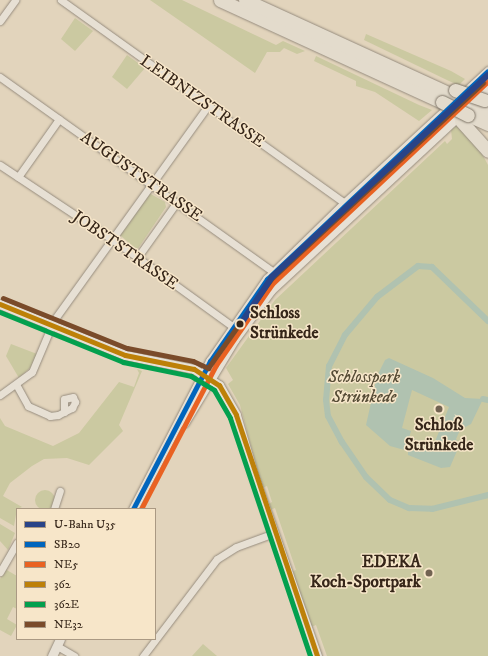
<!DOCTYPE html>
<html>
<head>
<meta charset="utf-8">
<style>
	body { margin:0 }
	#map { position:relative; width:488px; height:656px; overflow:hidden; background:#e2d4bc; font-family:"IM FELL DW Pica",serif }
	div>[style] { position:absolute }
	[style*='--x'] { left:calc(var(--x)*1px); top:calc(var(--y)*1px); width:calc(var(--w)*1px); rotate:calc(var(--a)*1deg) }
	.green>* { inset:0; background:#cbc9a1 }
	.round { border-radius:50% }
	.water>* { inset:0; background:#b0c2b0 }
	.canal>* { height:6px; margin:-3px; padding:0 3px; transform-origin:3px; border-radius:3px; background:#b0c2b0 }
	.roads { filter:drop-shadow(0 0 1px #968c7e) drop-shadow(0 0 1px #968c7e) }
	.minor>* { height:7px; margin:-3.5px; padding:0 3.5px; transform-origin:3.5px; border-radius:3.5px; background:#e7e0d4 }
	.tertiary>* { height:9px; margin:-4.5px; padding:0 4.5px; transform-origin:4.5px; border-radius:4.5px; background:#e7e0d4 }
	.motorway>* { height:13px; margin:-6.5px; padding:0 6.5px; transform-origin:6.5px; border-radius:6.5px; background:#e3dbcc }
	.bridges { filter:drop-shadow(0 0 1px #7e7567) drop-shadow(0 0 1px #7e7567) }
	.motorway-bridge>* { height:13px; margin:-6.5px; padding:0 6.5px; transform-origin:6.5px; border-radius:6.5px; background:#e3dbcc }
	.bus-1>* { height:5px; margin:-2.5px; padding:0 2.5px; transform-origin:2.5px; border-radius:2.5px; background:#0065bd }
	.bus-2>* { height:5px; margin:-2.5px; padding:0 2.5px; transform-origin:2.5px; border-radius:2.5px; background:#e96222 }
	.bus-3>* { height:5px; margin:-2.5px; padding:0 2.5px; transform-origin:2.5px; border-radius:2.5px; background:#bd8008 }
	.bus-4>* { height:5px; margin:-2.5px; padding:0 2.5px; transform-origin:2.5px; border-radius:2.5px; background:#03a04e }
	.bus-5>* { height:5px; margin:-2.5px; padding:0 2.5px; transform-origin:2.5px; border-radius:2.5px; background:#7a4b2a }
	.metro-1>* { height:6px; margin:-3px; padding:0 3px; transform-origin:3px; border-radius:3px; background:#294488 }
	.dots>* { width:11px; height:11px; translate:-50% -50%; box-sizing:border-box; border:2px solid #f7e6c9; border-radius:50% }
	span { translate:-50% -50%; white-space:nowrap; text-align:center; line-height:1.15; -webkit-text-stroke:3px #f7e6c9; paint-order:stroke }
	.street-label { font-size:17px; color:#362619 }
	.stop-label { font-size:17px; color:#362619; font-weight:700 }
	.left { translate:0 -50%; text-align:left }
	.park-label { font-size:17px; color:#564c36; font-style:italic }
	.poi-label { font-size:17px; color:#362619; font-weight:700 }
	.right { translate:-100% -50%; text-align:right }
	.legend { position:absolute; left:16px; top:508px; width:140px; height:132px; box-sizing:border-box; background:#f7e6c9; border:1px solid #aa9983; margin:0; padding:5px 7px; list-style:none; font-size:12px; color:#362619 }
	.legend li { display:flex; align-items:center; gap:8px; height:20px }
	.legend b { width:20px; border:1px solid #aa9983 }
</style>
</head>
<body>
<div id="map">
	<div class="green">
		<i style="clip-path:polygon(150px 0,182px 0,276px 45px,283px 41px,305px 51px,297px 54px,284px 48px,280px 52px,267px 52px,255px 73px)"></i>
		<i style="clip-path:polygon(75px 18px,93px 31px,75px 51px,61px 39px)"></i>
		<i style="clip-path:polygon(366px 34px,451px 71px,465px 79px,459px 85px,449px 81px,364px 40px)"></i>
		<i style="clip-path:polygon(127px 55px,145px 68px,127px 89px,112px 77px)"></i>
		<i style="clip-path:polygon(316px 56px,419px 105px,432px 110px,419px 121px,375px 92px,356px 86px,356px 81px,314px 61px)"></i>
		<i style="clip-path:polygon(457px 125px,479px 148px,488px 165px,488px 656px,327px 656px,316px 625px,311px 627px,297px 588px,293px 571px,296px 570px,275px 508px,270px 510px,268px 504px,272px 502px,267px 486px,262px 488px,240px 405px,228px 384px,233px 380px,226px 368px,275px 300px,445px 141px,447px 144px,452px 139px,451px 130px)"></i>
		<i style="clip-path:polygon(149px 193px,165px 202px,166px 207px,137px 250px,120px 235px)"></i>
		<i style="clip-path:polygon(11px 344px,37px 354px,31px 367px,19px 378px,6px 356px)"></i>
		<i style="clip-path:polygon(137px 369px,142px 371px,119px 425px,123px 431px,89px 465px,67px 458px,44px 459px,32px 466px,10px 483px,3px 496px,22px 507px,17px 509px,14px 526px,0 518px,0 418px,5px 426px,53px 446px,79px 433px,119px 382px,134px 387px,139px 373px)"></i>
		<i class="round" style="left:35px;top:490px;width:20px;height:20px"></i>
		<i style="clip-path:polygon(0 524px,15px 533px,8px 550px,0 541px)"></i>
		<i style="clip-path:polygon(5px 569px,17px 576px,17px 609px,13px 607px,7px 619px,17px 625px,11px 636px,0 630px,0 579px)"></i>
		<i style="clip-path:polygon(203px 644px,217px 656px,192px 656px)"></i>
	</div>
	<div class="water">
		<i style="clip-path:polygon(evenodd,389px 358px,433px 378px,465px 398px,483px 399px,471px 424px,460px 430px,456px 439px,460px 444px,450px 467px,441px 468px,408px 455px,408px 451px,390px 446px,366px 425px,377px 376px,385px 360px,389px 358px,412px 390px,449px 407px,434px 444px,409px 438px,411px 431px,402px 428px,412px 390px)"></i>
	</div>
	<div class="canal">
		<i style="--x:488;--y:321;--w:78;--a:-136"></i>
		<i style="--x:432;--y:267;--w:14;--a:-176"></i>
		<i style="--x:418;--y:266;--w:51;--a:142.9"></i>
		<i style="--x:377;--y:297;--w:50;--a:130.1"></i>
		<i style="--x:345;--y:335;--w:35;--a:117"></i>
		<i style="--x:329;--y:366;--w:34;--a:95"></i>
		<i style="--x:326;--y:400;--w:16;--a:83"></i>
		<i style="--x:328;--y:416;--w:30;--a:62"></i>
		<i style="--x:342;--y:442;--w:42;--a:55.6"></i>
		<i style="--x:366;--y:477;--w:33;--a:44"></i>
		<i style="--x:390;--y:500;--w:21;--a:23"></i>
		<i style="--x:409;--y:508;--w:23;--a:2"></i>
		<i style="--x:432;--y:509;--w:58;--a:-14"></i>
		<i style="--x:483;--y:399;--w:5;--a:11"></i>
	</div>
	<div class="roads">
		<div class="minor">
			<i style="--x:61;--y:0;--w:349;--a:35.6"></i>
			<i style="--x:345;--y:203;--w:14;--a:73"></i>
			<i style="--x:0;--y:21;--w:26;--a:-54"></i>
			<i style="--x:0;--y:77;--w:346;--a:35.5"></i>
			<i style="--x:0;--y:165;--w:139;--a:33.6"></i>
			<i style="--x:116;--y:242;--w:143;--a:35.9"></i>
			<i style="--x:18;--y:177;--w:71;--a:-54.7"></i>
			<i style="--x:137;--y:258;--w:69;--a:-54.5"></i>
			<i style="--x:17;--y:386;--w:23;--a:61"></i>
			<i style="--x:28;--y:406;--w:24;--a:24"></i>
			<i style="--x:50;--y:416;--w:8;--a:-7"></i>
			<i style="--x:58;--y:415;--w:16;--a:-27"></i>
			<i style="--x:72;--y:408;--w:7;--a:-63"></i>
			<i style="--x:75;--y:402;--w:5;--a:-112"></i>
			<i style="--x:73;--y:397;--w:9;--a:167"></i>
			<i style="--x:64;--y:399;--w:13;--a:90"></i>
			<i style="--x:0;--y:395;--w:39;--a:-36"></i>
			<i style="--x:32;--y:372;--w:56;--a:-67.1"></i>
			<i style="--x:54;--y:320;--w:264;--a:-54.3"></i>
			<i style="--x:54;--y:509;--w:19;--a:-72"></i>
			<i style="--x:0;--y:572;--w:34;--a:-60"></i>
			<i style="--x:57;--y:646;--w:20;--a:30"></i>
			<i style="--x:143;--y:656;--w:122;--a:-52.7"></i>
			<i style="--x:217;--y:559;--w:22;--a:-32"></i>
			<i style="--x:236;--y:547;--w:40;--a:-20.2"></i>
		</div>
		<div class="tertiary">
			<i style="--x:0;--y:304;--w:135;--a:22.2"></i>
			<i style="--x:125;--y:355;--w:70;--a:11.5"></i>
			<i style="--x:194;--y:369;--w:30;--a:33"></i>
			<i style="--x:219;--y:385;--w:34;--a:60"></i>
			<i style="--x:236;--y:415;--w:64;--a:73.6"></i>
			<i style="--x:254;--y:476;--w:191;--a:70.7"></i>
			<i style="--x:184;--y:423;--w:97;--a:-58.9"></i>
			<i style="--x:234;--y:340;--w:62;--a:-53.5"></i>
			<i style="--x:271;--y:290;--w:296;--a:-42.9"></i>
			<i style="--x:133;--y:509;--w:167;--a:-62.5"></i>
			<i style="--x:210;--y:361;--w:100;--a:-55.2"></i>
			<i style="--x:267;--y:279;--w:109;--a:-44.3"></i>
			<i style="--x:345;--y:203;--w:195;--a:-42.7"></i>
			<i style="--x:52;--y:656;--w:19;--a:-65"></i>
		</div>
		<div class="motorway">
			<i style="--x:220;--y:0;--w:244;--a:24.7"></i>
			<i style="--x:245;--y:0;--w:226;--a:24.6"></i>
			<i style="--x:477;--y:107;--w:12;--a:24"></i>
			<i style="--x:468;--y:115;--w:22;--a:24"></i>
			<i style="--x:461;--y:121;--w:40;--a:48"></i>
		</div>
	</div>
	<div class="bridges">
		<div class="motorway-bridge">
			<i style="--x:455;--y:90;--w:31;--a:19"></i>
			<i style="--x:442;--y:102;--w:29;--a:27"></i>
		</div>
	</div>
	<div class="bus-1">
		<i style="--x:133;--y:509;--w:167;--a:-62.5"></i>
		<i style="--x:210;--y:361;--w:100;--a:-55.2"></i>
		<i style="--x:267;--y:279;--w:303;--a:-43.3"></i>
	</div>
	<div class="bus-2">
		<i style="--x:141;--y:509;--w:162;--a:-62.5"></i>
		<i style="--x:216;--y:365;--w:98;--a:-55.3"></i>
		<i style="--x:272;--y:284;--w:296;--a:-43.2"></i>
	</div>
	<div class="bus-3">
		<i style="--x:0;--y:304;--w:135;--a:22.2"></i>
		<i style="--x:125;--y:355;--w:70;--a:11.5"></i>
		<i style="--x:194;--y:369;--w:30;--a:33"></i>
		<i style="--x:219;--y:385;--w:34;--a:60"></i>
		<i style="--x:236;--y:415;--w:254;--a:71.4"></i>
	</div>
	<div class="bus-4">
		<i style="--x:0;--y:312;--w:133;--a:22.1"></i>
		<i style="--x:123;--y:362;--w:69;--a:11.6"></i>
		<i style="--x:191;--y:376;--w:27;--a:31"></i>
		<i style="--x:214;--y:390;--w:32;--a:60"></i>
		<i style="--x:230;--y:418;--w:251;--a:71.4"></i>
	</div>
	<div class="bus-5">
		<i style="--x:3;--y:298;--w:134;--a:22"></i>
		<i style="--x:127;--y:348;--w:67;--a:11.1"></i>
		<i style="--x:193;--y:361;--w:17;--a:25"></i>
		<i style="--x:208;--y:368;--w:109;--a:-54.7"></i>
		<i style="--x:271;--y:279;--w:289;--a:-42.8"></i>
	</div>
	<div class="metro-1">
		<i style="--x:240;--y:325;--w:58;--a:-56.3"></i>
		<i style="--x:272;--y:277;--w:296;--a:-43.1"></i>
	</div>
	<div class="dots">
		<i style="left:240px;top:324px;background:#362619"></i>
		<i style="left:439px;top:409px;background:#726352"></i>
		<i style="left:429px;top:573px;background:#726352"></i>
	</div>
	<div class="street-label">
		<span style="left:202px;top:102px;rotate:35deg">LEIBNIZSTRASSE</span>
		<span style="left:141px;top:177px;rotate:35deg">AUGUSTSTRASSE</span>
		<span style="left:125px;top:251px;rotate:35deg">JOBSTSTRASSE</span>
	</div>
	<div class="stop-label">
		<span class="left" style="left:250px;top:324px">Schloss<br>Strünkede</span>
	</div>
	<div class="park-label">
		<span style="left:364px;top:388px">Schlosspark<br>Strünkede</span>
	</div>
	<div class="poi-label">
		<span style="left:439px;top:436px">Schloß<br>Strünkede</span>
		<span class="right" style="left:421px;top:573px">EDEKA<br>Koch-Sportpark</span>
	</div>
	<ul class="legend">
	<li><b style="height:5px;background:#294488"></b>U-Bahn U35</li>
	<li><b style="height:5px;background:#0065bd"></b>SB20</li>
	<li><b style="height:5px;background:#e96222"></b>NE5</li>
	<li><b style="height:5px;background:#bd8008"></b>362</li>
	<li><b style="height:5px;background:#03a04e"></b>362E</li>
	<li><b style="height:5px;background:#7a4b2a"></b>NE32</li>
	</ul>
</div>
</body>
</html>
